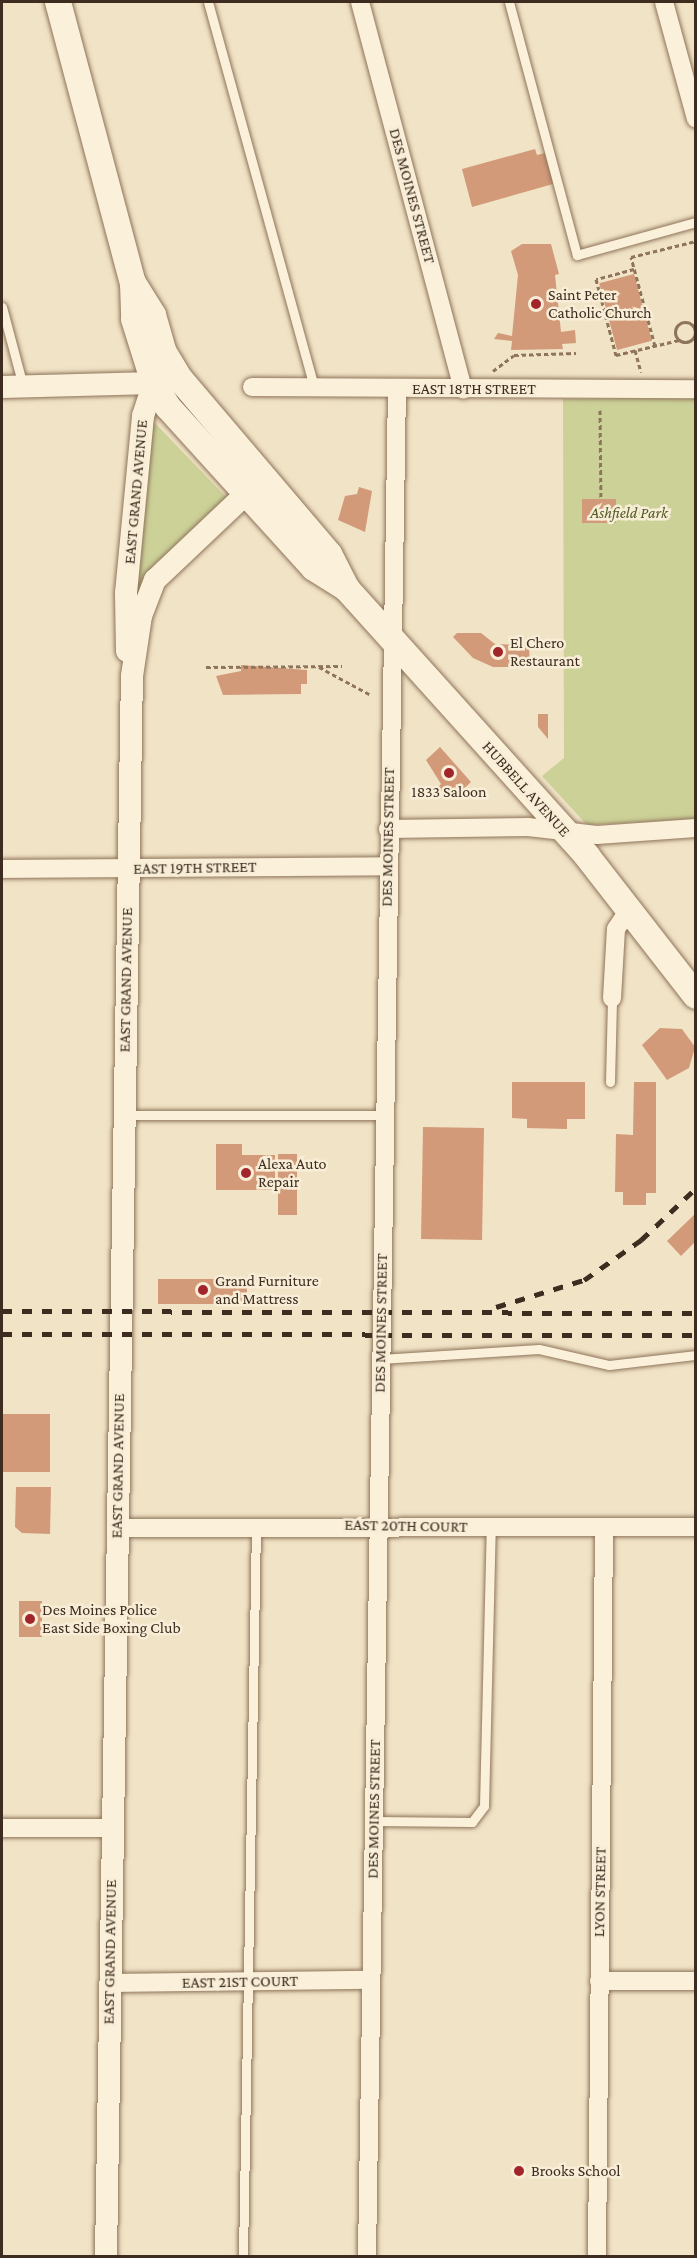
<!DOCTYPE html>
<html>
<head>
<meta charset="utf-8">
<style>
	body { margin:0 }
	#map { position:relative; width:697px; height:2258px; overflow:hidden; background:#f1e3c6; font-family:"Crimson Pro",serif }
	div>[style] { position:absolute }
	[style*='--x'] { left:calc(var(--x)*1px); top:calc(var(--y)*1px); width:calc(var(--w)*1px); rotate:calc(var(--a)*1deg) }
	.green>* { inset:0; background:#ccd198 }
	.building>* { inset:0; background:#d29a79; transform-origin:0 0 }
	.path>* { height:3px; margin-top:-1.5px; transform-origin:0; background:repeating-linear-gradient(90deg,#8e745a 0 4.5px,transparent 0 7.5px) }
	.path>.ring { margin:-1.5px; padding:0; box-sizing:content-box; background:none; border:3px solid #8e745a; border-radius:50% }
	.roads { filter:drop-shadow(0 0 2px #8e745a) drop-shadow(0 0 2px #8e745a) }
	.service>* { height:9px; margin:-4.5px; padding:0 4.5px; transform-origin:4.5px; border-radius:4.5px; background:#fbf0da }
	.minor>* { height:18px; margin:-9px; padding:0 9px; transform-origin:9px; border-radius:9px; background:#fbf0da }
	.tertiary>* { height:22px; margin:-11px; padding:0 11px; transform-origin:11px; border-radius:11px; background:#fbf0da }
	.secondary>* { height:26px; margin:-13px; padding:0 13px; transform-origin:13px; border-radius:13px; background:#fbf0da }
	.rail>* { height:4.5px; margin-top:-2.25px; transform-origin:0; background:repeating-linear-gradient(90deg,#3d2c1f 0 10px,transparent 0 20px) }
	.dots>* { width:16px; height:16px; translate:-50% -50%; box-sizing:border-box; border:3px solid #f8edd6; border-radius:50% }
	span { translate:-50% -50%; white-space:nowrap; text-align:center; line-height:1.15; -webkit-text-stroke:5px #f8edd6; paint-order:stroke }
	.street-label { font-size:16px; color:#3d2c1f }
	.poi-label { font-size:16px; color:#3d2c1f }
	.left { translate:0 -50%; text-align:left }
	.park-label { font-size:16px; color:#505b24; font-style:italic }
	.frame { position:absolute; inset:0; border:3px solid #3d2c1f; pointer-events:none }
</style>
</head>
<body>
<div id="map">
	<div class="green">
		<i style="clip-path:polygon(695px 398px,695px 819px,587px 825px,542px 776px,564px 758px,563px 399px)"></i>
		<i style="clip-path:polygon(153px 421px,226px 497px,153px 566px,131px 631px)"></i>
	</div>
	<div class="building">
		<i style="clip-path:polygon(535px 149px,537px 155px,545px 153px,553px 184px,472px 207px,462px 169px)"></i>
		<i style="clip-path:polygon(551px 244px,559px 274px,555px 275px,561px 332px,575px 330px,576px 343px,562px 344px,563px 349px,511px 350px,512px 341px,494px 339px,498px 333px,512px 336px,518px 275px,511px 251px,522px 244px)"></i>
		<i style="left:634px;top:274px;width:69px;height:36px;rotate:75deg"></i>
		<i style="clip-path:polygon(359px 487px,372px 491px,365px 532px,338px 520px,345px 496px,357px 494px)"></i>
		<i style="left:582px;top:499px;width:34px;height:24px"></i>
		<i style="clip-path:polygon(457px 633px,481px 633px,495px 644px,529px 645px,530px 667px,493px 667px,473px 658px,453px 637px)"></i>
		<i style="clip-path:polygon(241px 665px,307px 670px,307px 684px,301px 684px,301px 694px,223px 695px,216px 676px,241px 671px)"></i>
		<i style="clip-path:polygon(538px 714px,548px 714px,548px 739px,538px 727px)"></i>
		<i style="clip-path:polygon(440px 747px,471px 782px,454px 798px,437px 789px,441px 784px,426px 760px)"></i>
		<i style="clip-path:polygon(660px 1028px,682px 1029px,695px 1047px,689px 1068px,667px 1080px,642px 1045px)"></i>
		<i style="clip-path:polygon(512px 1082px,585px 1082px,585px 1119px,567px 1119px,567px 1129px,527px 1128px,527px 1119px,512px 1118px)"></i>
		<i style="clip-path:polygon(634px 1082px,656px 1082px,656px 1193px,646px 1193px,646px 1205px,623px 1205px,623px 1192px,615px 1192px,616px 1134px,633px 1135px)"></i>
		<i style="left:423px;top:1127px;width:61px;height:112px;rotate:1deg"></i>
		<i style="clip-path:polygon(216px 1144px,242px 1144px,242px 1155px,275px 1155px,275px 1190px,216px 1190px)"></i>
		<i style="left:278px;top:1154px;width:19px;height:61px"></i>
		<i style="clip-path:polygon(696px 1213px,696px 1241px,681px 1256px,667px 1241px)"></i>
		<i style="left:158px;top:1279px;width:89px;height:25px"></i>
		<i style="left:50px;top:1414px;width:58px;height:48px;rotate:90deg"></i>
		<i style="clip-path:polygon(16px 1487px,51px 1487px,50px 1534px,22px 1533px,15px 1527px)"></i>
		<i style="left:19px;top:1601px;width:23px;height:36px"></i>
	</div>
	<div class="path">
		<i style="--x:634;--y:269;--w:39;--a:165"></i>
		<i style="--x:596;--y:279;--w:79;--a:75.3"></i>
		<i style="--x:616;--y:355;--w:65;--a:-13.4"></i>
		<i class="ring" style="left:675px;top:322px;width:17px;height:17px"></i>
		<i style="--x:655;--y:346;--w:92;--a:-105.1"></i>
		<i style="--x:631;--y:257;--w:67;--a:-13.8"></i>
		<i style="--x:635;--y:350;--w:23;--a:75"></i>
		<i style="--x:493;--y:371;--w:26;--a:-37"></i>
		<i style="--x:514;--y:355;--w:62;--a:-1.8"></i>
		<i style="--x:600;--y:410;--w:89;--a:89.4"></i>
		<i style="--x:206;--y:667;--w:136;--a:-0.4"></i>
		<i style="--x:319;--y:667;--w:59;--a:28.3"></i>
	</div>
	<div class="roads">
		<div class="service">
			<i style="--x:208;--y:2;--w:400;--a:74.6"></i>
			<i style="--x:509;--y:2;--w:262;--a:75"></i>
			<i style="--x:577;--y:255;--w:123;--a:-15.5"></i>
			<i style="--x:2;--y:307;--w:82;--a:75.1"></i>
			<i style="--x:610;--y:1082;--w:84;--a:-88.6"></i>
			<i style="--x:126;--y:1115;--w:258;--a:0"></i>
			<i style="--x:380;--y:1359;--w:159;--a:-3.6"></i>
			<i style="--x:539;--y:1349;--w:72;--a:12.9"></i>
			<i style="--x:609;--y:1365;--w:88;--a:-6.6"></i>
			<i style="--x:374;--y:1821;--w:98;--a:0.6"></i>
			<i style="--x:472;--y:1822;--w:20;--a:-53"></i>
			<i style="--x:484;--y:1806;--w:279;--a:-88.6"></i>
			<i style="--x:243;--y:2256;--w:729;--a:-88.98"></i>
		</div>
		<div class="minor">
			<i style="--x:360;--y:2;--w:401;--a:75.1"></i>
			<i style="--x:664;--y:2;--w:121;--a:74.7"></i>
			<i style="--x:252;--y:387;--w:444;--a:0.3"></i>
			<i style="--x:388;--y:829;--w:140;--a:-0.8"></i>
			<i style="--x:528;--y:827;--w:69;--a:6.6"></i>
			<i style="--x:597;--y:835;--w:99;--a:-4"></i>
			<i style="--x:2;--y:869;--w:386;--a:-0.4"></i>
			<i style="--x:612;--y:998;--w:69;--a:-86.7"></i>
			<i style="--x:616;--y:929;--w:25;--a:-56"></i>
			<i style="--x:117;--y:1528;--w:579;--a:-0.1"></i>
			<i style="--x:2;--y:1828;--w:110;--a:0"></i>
			<i style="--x:599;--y:1981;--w:97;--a:0"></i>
			<i style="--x:109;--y:1983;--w:261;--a:-0.7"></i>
			<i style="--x:367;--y:2256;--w:1867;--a:-89.08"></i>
			<i style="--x:597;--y:2256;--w:729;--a:-89.45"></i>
		</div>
		<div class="tertiary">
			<i style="--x:2;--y:387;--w:152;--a:-1.5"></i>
			<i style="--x:127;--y:651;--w:58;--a:-91"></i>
			<i style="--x:126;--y:593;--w:178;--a:-84.5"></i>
			<i style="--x:143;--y:416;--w:35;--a:-72"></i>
			<i style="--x:154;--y:383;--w:14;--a:-30"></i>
			<i style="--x:106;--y:2256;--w:1580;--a:-89.06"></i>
			<i style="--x:132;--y:676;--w:61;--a:-81.5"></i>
			<i style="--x:141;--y:616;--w:39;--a:-69"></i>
			<i style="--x:155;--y:580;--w:125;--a:-43.4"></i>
			<i style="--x:246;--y:494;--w:18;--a:-63"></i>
		</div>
		<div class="secondary">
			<i style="--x:58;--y:2;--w:291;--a:75.1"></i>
			<i style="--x:133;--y:283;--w:36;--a:88"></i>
			<i style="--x:134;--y:319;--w:67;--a:72.6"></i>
			<i style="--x:154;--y:383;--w:28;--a:60"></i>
			<i style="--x:168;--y:407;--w:217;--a:47.8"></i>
			<i style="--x:314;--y:568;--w:39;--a:32"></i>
			<i style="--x:133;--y:283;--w:38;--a:58"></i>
			<i style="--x:153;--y:315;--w:37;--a:74"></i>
			<i style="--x:163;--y:351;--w:33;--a:59"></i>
			<i style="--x:180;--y:379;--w:230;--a:49.6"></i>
			<i style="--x:329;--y:554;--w:39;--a:63"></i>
			<i style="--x:347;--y:589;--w:359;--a:48"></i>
			<i style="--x:587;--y:856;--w:177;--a:52.1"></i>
		</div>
	</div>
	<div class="rail">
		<i style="--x:496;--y:1307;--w:92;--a:-17.1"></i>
		<i style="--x:584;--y:1280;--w:70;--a:-35.1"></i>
		<i style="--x:641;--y:1240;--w:76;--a:-43.4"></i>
		<i style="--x:2;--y:1311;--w:694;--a:0.17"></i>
		<i style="--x:2;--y:1334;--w:694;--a:0.08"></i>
	</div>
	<div class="dots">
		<i style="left:536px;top:304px;background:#a2252b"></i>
		<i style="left:498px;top:652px;background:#a2252b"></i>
		<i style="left:449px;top:773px;background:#a2252b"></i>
		<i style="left:246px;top:1173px;background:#a2252b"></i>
		<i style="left:203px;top:1290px;background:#a2252b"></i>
		<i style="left:30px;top:1619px;background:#a2252b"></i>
		<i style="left:519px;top:2171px;background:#a2252b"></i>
	</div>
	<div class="street-label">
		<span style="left:412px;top:196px;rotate:75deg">DES MOINES STREET</span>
		<span style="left:474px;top:389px">EAST 18TH STREET</span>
		<span style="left:136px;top:492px;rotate:-85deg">EAST GRAND AVENUE</span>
		<span style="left:526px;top:789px;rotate:48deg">HUBBELL AVENUE</span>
		<span style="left:388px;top:837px;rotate:-89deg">DES MOINES STREET</span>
		<span style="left:195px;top:868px;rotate:-1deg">EAST 19TH STREET</span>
		<span style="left:126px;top:980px;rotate:-89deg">EAST GRAND AVENUE</span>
		<span style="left:381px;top:1323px;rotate:-89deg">DES MOINES STREET</span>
		<span style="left:118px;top:1466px;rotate:-89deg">EAST GRAND AVENUE</span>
		<span style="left:406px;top:1526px;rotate:1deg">EAST 20TH COURT</span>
		<span style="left:374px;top:1809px;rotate:-89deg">DES MOINES STREET</span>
		<span style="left:600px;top:1892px;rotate:-89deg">LYON STREET</span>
		<span style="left:110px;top:1952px;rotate:-89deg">EAST GRAND AVENUE</span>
		<span style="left:240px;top:1982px;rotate:-1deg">EAST 21ST COURT</span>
	</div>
	<div class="poi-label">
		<span class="left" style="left:548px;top:304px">Saint Peter<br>Catholic Church</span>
		<span class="left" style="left:510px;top:652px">El Chero<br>Restaurant</span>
		<span style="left:449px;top:792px">1833 Saloon</span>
		<span class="left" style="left:258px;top:1173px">Alexa Auto<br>Repair</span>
		<span class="left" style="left:215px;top:1290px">Grand Furniture<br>and Mattress</span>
		<span class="left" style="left:42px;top:1619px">Des Moines Police<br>East Side Boxing Club</span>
		<span class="left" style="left:531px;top:2171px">Brooks School</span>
	</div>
	<div class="park-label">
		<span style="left:629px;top:513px">Ashfield Park</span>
	</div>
	<div class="frame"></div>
</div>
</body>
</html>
